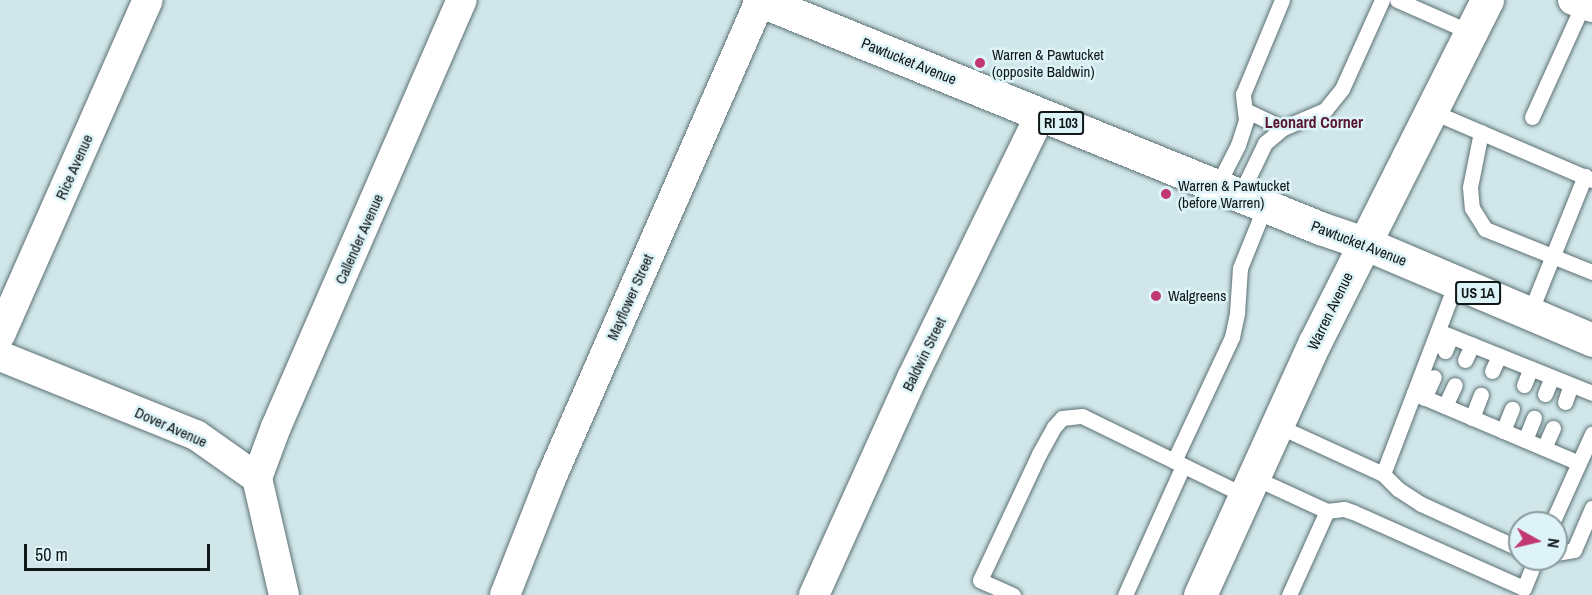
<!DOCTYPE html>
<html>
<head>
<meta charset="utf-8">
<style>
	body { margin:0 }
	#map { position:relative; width:1592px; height:595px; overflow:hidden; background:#d0e6e9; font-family:"Archivo Narrow",sans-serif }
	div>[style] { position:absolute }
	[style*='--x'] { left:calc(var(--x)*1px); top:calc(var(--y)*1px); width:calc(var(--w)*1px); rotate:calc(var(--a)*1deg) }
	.roads { filter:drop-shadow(0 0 2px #5c7073) drop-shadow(0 0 2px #5c7073) }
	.service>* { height:15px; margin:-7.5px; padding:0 7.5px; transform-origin:7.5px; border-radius:7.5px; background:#fff }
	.minor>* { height:30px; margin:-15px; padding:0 15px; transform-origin:15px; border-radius:15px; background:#fff }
	.secondary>* { height:33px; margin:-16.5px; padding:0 16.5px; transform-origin:16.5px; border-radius:16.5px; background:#fff }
	.primary>* { height:33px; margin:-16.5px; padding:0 16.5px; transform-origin:16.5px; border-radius:16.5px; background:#fff }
	.dots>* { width:16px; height:16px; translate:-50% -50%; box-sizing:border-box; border:3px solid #ddf3f7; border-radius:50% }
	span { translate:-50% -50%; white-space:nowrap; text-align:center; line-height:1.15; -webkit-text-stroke:5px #ddf3f7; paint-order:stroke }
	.shield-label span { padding:2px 4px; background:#ddf3f7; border:2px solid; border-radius:4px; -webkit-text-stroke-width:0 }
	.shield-label { font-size:14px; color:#0f1718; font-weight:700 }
	.poi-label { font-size:15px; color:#0f1718 }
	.left { translate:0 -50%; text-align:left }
	.street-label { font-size:15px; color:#0f1718 }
	.neighbourhood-label { font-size:16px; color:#571531; font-weight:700 }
	.north { position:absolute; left:1508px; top:511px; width:60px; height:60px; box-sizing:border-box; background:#ddf3f7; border:2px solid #8b9b9e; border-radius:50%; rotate:98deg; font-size:16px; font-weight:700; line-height:24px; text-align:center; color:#0f1718 }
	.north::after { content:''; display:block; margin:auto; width:21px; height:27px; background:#c03771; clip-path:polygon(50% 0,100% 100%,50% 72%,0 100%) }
	.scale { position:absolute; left:24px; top:544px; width:186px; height:27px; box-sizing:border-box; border:3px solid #0f1718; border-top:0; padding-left:8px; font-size:18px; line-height:21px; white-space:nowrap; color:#0f1718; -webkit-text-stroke:4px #ddf3f7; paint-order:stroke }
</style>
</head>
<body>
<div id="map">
	<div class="roads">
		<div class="service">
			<i style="--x:1397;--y:0;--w:80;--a:23.7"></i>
			<i style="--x:1245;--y:110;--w:42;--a:25.3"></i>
			<i style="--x:1431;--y:111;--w:175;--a:23.2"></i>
			<i style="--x:1532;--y:117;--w:128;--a:-65.6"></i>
			<i style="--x:1481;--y:132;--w:56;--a:101.3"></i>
			<i style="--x:1470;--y:187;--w:21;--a:85"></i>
			<i style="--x:1472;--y:208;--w:25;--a:58"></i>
			<i style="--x:1485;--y:229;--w:115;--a:21.9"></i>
			<i style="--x:1217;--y:186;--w:46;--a:-62.9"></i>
			<i style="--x:1238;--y:145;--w:26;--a:-72"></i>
			<i style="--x:1246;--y:120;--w:26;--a:-97"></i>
			<i style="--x:1243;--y:94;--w:102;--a:-67.5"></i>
			<i style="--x:1240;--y:195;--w:58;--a:-64.3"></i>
			<i style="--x:1265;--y:143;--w:23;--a:-40"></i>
			<i style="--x:1283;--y:128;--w:46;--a:-23.2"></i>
			<i style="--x:1325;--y:110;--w:27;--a:-51"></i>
			<i style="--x:1342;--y:89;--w:98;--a:-65.8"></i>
			<i style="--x:1529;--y:315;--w:150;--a:-68.1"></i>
			<i style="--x:1438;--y:331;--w:166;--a:21.9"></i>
			<i style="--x:1445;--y:351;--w:16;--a:-68"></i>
			<i style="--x:1465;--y:360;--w:17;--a:-65"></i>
			<i style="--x:1492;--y:371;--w:17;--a:-65"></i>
			<i style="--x:1524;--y:385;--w:18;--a:-68"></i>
			<i style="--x:1414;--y:393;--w:179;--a:23"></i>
			<i style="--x:1545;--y:394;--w:18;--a:-68"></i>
			<i style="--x:1424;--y:398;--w:23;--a:-65"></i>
			<i style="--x:1565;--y:402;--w:18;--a:-71"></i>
			<i style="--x:1445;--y:406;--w:23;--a:-65"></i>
			<i style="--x:1472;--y:418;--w:25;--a:-69"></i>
			<i style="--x:1276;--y:425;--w:118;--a:24.6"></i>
			<i style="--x:1383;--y:474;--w:21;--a:45"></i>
			<i style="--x:1398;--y:489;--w:27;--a:33"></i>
			<i style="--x:1421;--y:504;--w:109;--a:24.4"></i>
			<i style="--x:1503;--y:431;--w:24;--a:-68"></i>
			<i style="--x:1525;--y:440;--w:24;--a:-68"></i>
			<i style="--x:1544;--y:448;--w:22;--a:-66"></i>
			<i style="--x:1174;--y:461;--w:137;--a:-64.9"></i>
			<i style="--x:1232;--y:337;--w:25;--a:-78"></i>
			<i style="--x:1237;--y:313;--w:45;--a:-86.2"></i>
			<i style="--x:1240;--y:268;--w:67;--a:-68"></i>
			<i style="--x:1383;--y:474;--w:204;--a:-69.1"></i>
			<i style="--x:1253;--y:477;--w:81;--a:24.7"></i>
			<i style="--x:1327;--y:511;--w:17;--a:-7"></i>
			<i style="--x:1344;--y:509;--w:9;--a:18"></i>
			<i style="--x:1353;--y:512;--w:187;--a:24"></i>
			<i style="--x:1524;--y:588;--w:31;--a:-68"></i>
			<i style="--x:1552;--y:523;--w:98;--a:-65.8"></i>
			<i style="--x:1556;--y:553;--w:18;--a:-9"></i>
			<i style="--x:1574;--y:550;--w:46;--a:-66.8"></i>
			<i style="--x:1013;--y:595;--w:36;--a:-156"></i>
			<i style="--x:980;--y:580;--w:139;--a:-64.9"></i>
			<i style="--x:1039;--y:454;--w:31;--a:-61"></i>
			<i style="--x:1054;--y:427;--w:12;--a:-48"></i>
			<i style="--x:1062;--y:418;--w:20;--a:-6"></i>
			<i style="--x:1082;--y:416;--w:180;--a:26"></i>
			<i style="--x:1125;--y:595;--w:141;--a:-65.8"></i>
			<i style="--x:1289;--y:595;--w:92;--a:-65.7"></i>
		</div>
		<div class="minor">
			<i style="--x:1573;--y:0;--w:20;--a:20"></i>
			<i style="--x:0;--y:335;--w:366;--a:-66.2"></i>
			<i style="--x:0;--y:356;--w:211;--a:22"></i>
			<i style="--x:196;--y:435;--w:75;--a:35.2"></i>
			<i style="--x:257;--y:478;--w:120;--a:77"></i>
			<i style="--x:257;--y:478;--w:54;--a:-69.6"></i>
			<i style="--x:276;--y:427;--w:466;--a:-66.5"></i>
			<i style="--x:505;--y:595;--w:126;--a:-68.5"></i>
			<i style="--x:551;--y:478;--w:521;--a:-66.34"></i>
			<i style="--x:814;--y:595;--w:238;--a:-65.7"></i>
			<i style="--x:912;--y:378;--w:292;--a:-64"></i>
		</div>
		<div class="secondary">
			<i style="--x:1200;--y:595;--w:278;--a:-65.6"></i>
			<i style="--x:1315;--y:342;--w:383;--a:-63.3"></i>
		</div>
		<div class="primary">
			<i style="--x:759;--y:0;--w:606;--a:22.12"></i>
			<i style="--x:1320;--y:228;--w:46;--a:18.8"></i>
			<i style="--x:1364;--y:243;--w:248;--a:23"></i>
		</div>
	</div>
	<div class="dots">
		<i style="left:980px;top:63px;background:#c03771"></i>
		<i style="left:1166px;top:194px;background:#c03771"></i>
		<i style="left:1156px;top:296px;background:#c03771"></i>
	</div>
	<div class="shield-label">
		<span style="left:1061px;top:123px">RI 103</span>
		<span style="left:1478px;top:293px">US 1A</span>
	</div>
	<div class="poi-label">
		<span class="left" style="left:992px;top:63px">Warren &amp; Pawtucket<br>(opposite Baldwin)</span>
		<span class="left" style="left:1178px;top:194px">Warren &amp; Pawtucket<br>(before Warren)</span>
		<span class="left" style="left:1168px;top:296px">Walgreens</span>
	</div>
	<div class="street-label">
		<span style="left:909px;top:61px;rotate:22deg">Pawtucket Avenue</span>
		<span style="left:74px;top:167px;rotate:-66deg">Rice Avenue</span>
		<span style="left:359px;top:239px;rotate:-66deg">Callender Avenue</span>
		<span style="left:1359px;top:243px;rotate:21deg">Pawtucket Avenue</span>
		<span style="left:630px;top:297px;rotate:-66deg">Mayflower Street</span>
		<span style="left:1330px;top:311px;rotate:-64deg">Warren Avenue</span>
		<span style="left:924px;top:354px;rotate:-64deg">Baldwin Street</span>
		<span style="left:171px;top:427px;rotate:24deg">Dover Avenue</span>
	</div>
	<div class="neighbourhood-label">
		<span style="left:1314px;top:122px">Leonard Corner</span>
	</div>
	<div class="north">N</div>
	<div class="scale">50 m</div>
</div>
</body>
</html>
